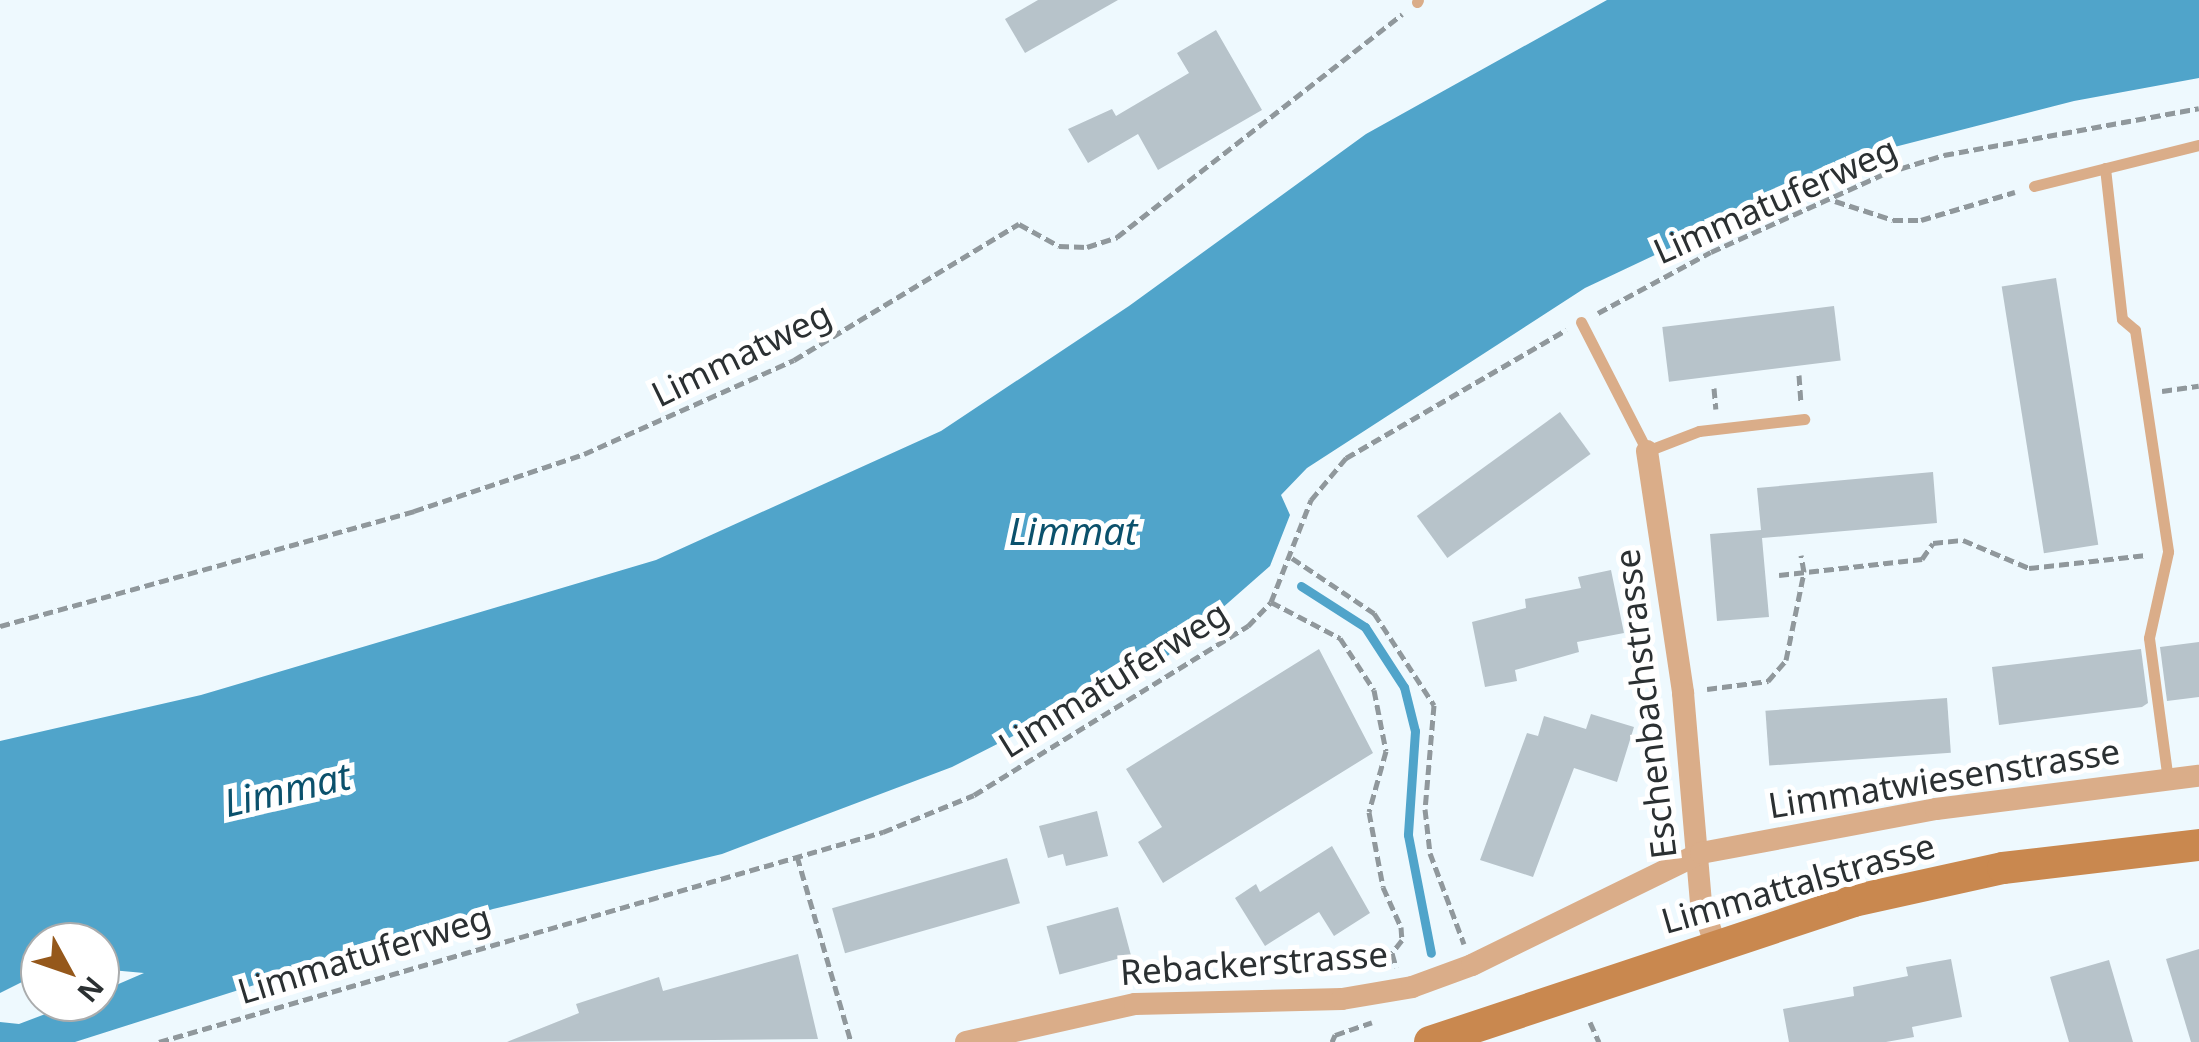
<!DOCTYPE html>
<html>
<head>
<meta charset="utf-8">
<style>
	body { margin:0 }
	#map { position:relative; width:2199px; height:1042px; overflow:hidden; background:#eef9fe; font-family:"Noto Sans",sans-serif }
	div>[style] { position:absolute }
	[style*='--x'] { left:calc(var(--x)*1px); top:calc(var(--y)*1px); width:calc(var(--w)*1px); rotate:calc(var(--a)*1deg) }
	.water>* { inset:0; background:#50a4ca }
	.stream>* { height:9px; margin:-4.5px; padding:0 4.5px; transform-origin:4.5px; border-radius:4.5px; background:#50a4ca }
	.building>* { inset:0; background:#b7c3ca; transform-origin:0 0 }
	.path>* { height:5px; margin-top:-2.5px; transform-origin:0; background:repeating-linear-gradient(90deg,#90989c 0 10px,transparent 0 15px) }
	.service>* { height:11px; margin:-5.5px; padding:0 5.5px; transform-origin:5.5px; border-radius:5.5px; background:#daad89 }
	.minor>* { height:22px; margin:-11px; padding:0 11px; transform-origin:11px; border-radius:11px; background:#daad89 }
	.secondary>* { height:32px; margin:-16px; padding:0 16px; transform-origin:16px; border-radius:16px; background:#c9884f }
	span { translate:-50% -50%; white-space:nowrap; text-align:center; line-height:1.15; -webkit-text-stroke:10px #fff; paint-order:stroke }
	.street-label { font-size:35px; color:#2b3032 }
	.water-label { font-size:38px; color:#0b516c; font-style:italic }
	.north { position:absolute; left:20px; top:922px; width:100px; height:100px; box-sizing:border-box; background:#fff; border:2px solid #aaacad; border-radius:50%; rotate:130deg; font-size:28px; font-weight:700; line-height:40px; text-align:center; color:#2b3032 }
	.north::after { content:''; display:block; margin:auto; width:35px; height:45px; background:#95581b; clip-path:polygon(50% 0,100% 100%,50% 72%,0 100%) }
</style>
</head>
<body>
<div id="map">
	<div class="water">
		<i style="clip-path:polygon(2199px 0,2199px 78px,2074px 101px,1871px 153px,1585px 288px,1307px 468px,1281px 495px,1290px 515px,1270px 566px,1163px 660px,952px 767px,722px 854px,493px 909px,75px 1042px,0 1042px,0 1022px,19px 1024px,77px 1002px,100px 1002px,100px 992px,144px 973px,100px 969px,100px 942px,40px 942px,40px 973px,0 993px,0 741px,201px 695px,656px 560px,941px 431px,1129px 306px,1366px 134px,1607px 0)"></i>
	</div>
	<div class="stream">
		<i style="--x:1301;--y:586;--w:76;--a:32.6"></i>
		<i style="--x:1365;--y:627;--w:72;--a:57"></i>
		<i style="--x:1404;--y:687;--w:45;--a:76"></i>
		<i style="--x:1415;--y:731;--w:104;--a:93.9"></i>
		<i style="--x:1408;--y:835;--w:120;--a:79"></i>
	</div>
	<div class="building">
		<i style="clip-path:polygon(1038px 0,1118px 0,1025px 53px,1005px 19px)"></i>
		<i style="clip-path:polygon(1216px 30px,1262px 110px,1158px 170px,1138px 134px,1088px 163px,1068px 129px,1112px 109px,1116px 116px,1189px 73px,1177px 53px)"></i>
		<i style="left:2056px;top:278px;width:270px;height:55px;rotate:81deg"></i>
		<i style="left:1834px;top:306px;width:55px;height:173px;rotate:83deg"></i>
		<i style="left:1560px;top:412px;width:52px;height:177px;rotate:54deg"></i>
		<i style="clip-path:polygon(1933px 472px,1937px 523px,1762px 538px,1769px 617px,1717px 621px,1710px 534px,1761px 530px,1757px 488px)"></i>
		<i style="clip-path:polygon(1611px 570px,1624px 633px,1577px 642px,1579px 652px,1515px 670px,1517px 681px,1485px 687px,1472px 622px,1526px 608px,1525px 599px,1581px 588px,1578px 577px)"></i>
		<i style="clip-path:polygon(2199px 642px,2199px 697px,2167px 701px,2160px 647px)"></i>
		<i style="clip-path:polygon(1319px 649px,1373px 753px,1163px 883px,1138px 842px,1162px 827px,1126px 769px)"></i>
		<i style="clip-path:polygon(2141px 649px,2148px 703px,2142px 707px,1999px 725px,1992px 667px)"></i>
		<i style="left:1947px;top:698px;width:55px;height:182px;rotate:86deg"></i>
		<i style="clip-path:polygon(1591px 714px,1634px 727px,1617px 782px,1574px 768px,1533px 877px,1480px 860px,1527px 733px,1538px 736px,1544px 716px,1586px 729px)"></i>
		<i style="clip-path:polygon(1097px 811px,1108px 856px,1066px 866px,1063px 854px,1048px 858px,1039px 826px)"></i>
		<i style="clip-path:polygon(1332px 846px,1370px 913px,1334px 936px,1319px 912px,1265px 946px,1235px 898px,1256px 884px,1260px 892px)"></i>
		<i style="left:1007px;top:858px;width:47px;height:182px;rotate:74deg"></i>
		<i style="left:1118px;top:907px;width:50px;height:74px;rotate:75deg"></i>
		<i style="clip-path:polygon(2199px 949px,2199px 1042px,2191px 1042px,2166px 959px)"></i>
		<i style="clip-path:polygon(798px 954px,818px 1039px,507px 1042px,579px 1013px,576px 1004px,659px 977px,663px 991px)"></i>
		<i style="clip-path:polygon(1951px 959px,1962px 1017px,1912px 1027px,1914px 1037px,1886px 1042px,1789px 1042px,1783px 1009px,1854px 996px,1853px 987px,1908px 976px,1906px 967px)"></i>
		<i style="clip-path:polygon(2109px 960px,2133px 1042px,2069px 1042px,2050px 977px)"></i>
	</div>
	<div class="path">
		<i style="--x:1835;--y:201;--w:61;--a:18.1"></i>
		<i style="--x:1893;--y:220;--w:28;--a:0"></i>
		<i style="--x:1921;--y:220;--w:98;--a:-16.6"></i>
		<i style="--x:1598;--y:313;--w:128;--a:-28.4"></i>
		<i style="--x:1711;--y:252;--w:192;--a:-24.3"></i>
		<i style="--x:1886;--y:173;--w:61;--a:-17.2"></i>
		<i style="--x:1944;--y:155;--w:259;--a:-10.4"></i>
		<i style="--x:1799;--y:375;--w:26;--a:86"></i>
		<i style="--x:1714;--y:388;--w:21;--a:85"></i>
		<i style="--x:2162;--y:391;--w:37;--a:-8"></i>
		<i style="--x:1292;--y:558;--w:99;--a:33.9"></i>
		<i style="--x:1374;--y:613;--w:110;--a:56.9"></i>
		<i style="--x:1434;--y:705;--w:104;--a:94.9"></i>
		<i style="--x:1425;--y:809;--w:44;--a:83.5"></i>
		<i style="--x:1430;--y:853;--w:97;--a:69.5"></i>
		<i style="--x:1779;--y:575;--w:144;--a:-6.4"></i>
		<i style="--x:1922;--y:559;--w:19;--a:-55"></i>
		<i style="--x:1933;--y:543;--w:30;--a:-6"></i>
		<i style="--x:1963;--y:540;--w:72;--a:23"></i>
		<i style="--x:2029;--y:568;--w:118;--a:-6.3"></i>
		<i style="--x:1271;--y:602;--w:78;--a:27.6"></i>
		<i style="--x:1340;--y:638;--w:62;--a:56.8"></i>
		<i style="--x:1374;--y:690;--w:62;--a:78.9"></i>
		<i style="--x:1386;--y:751;--w:63;--a:105.6"></i>
		<i style="--x:1369;--y:812;--w:76;--a:79.4"></i>
		<i style="--x:1383;--y:887;--w:44;--a:65.8"></i>
		<i style="--x:1401;--y:927;--w:13;--a:86"></i>
		<i style="--x:1402;--y:940;--w:16;--a:128"></i>
		<i style="--x:1392;--y:953;--w:15;--a:74"></i>
		<i style="--x:0;--y:626;--w:430;--a:-15.5"></i>
		<i style="--x:414;--y:511;--w:179;--a:-18.5"></i>
		<i style="--x:584;--y:454;--w:230;--a:-24.1"></i>
		<i style="--x:794;--y:360;--w:263;--a:-31.2"></i>
		<i style="--x:1019;--y:224;--w:46;--a:28.8"></i>
		<i style="--x:1059;--y:246;--w:28;--a:2"></i>
		<i style="--x:1087;--y:247;--w:32;--a:-18"></i>
		<i style="--x:1117;--y:237;--w:362;--a:-38"></i>
		<i style="--x:1707;--y:689;--w:62;--a:-7.5"></i>
		<i style="--x:1768;--y:681;--w:28;--a:-49"></i>
		<i style="--x:1786;--y:660;--w:90;--a:-78.4"></i>
		<i style="--x:1804;--y:572;--w:17;--a:-100"></i>
		<i style="--x:797;--y:856;--w:194;--a:73.8"></i>
		<i style="--x:1590;--y:1022;--w:22;--a:66"></i>
		<i style="--x:159;--y:1042;--w:754;--a:-16.18"></i>
		<i style="--x:883;--y:832;--w:98;--a:-22.1"></i>
		<i style="--x:974;--y:795;--w:322;--a:-31.7"></i>
		<i style="--x:1248;--y:626;--w:33;--a:-46"></i>
		<i style="--x:1271;--y:602;--w:110;--a:-68.6"></i>
		<i style="--x:1311;--y:500;--w:55;--a:-50.2"></i>
		<i style="--x:1346;--y:458;--w:255;--a:-30.2"></i>
		<i style="--x:1332;--y:1042;--w:8;--a:-67"></i>
		<i style="--x:1335;--y:1035;--w:39;--a:-19"></i>
	</div>
	<div class="service">
		<i style="--x:1417;--y:2;--w:2;--a:-63"></i>
		<i style="--x:2105;--y:168;--w:152;--a:83.6"></i>
		<i style="--x:2122;--y:319;--w:17;--a:40"></i>
		<i style="--x:2135;--y:330;--w:224;--a:81.5"></i>
		<i style="--x:2168;--y:552;--w:88;--a:102.5"></i>
		<i style="--x:2149;--y:638;--w:143;--a:82.4"></i>
		<i style="--x:2034;--y:186;--w:170;--a:-14"></i>
		<i style="--x:1581;--y:322;--w:145;--a:62.9"></i>
		<i style="--x:1647;--y:451;--w:56;--a:-21"></i>
		<i style="--x:1699;--y:431;--w:106;--a:-6.5"></i>
	</div>
	<div class="minor">
		<i style="--x:1647;--y:451;--w:245;--a:81.5"></i>
		<i style="--x:1683;--y:693;--w:209;--a:85.1"></i>
		<i style="--x:1701;--y:901;--w:48;--a:71.9"></i>
		<i style="--x:966;--y:1042;--w:173;--a:-12.7"></i>
		<i style="--x:1135;--y:1004;--w:207;--a:-1.4"></i>
		<i style="--x:1342;--y:999;--w:71;--a:-9.7"></i>
		<i style="--x:1412;--y:987;--w:64;--a:-20.1"></i>
		<i style="--x:1472;--y:965;--w:255;--a:-26.1"></i>
		<i style="--x:1701;--y:853;--w:239;--a:-10.6"></i>
		<i style="--x:1936;--y:809;--w:265;--a:-7.2"></i>
	</div>
	<div class="secondary">
		<i style="--x:1430;--y:1042;--w:446;--a:-18.4"></i>
		<i style="--x:1853;--y:901;--w:154;--a:-12.4"></i>
		<i style="--x:2003;--y:868;--w:197;--a:-6.7"></i>
	</div>
	<div class="street-label">
		<span style="left:1775px;top:200px;rotate:-24deg">Limmatuferweg</span>
		<span style="left:741px;top:354px;rotate:-26deg">Limmatweg</span>
		<span style="left:1113px;top:679px;rotate:-32deg">Limmatuferweg</span>
		<span style="left:1645px;top:704px;rotate:-97deg">Eschenbachstrasse</span>
		<span style="left:1944px;top:778px;rotate:-9deg">Limmatwiesenstrasse</span>
		<span style="left:1798px;top:883px;rotate:-16deg">Limmattalstrasse</span>
		<span style="left:364px;top:954px;rotate:-17deg">Limmatuferweg</span>
		<span style="left:1254px;top:963px;rotate:-4deg">Rebackerstrasse</span>
	</div>
	<div class="water-label">
		<span style="left:1073px;top:531px">Limmat</span>
		<span style="left:287px;top:789px;rotate:-13deg">Limmat</span>
	</div>
	<div class="north">N</div>
</div>
</body>
</html>
